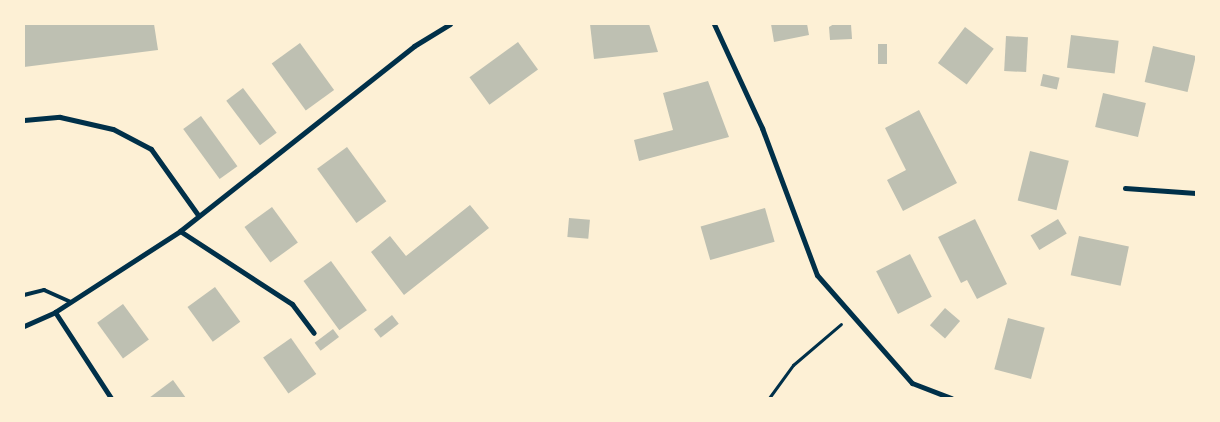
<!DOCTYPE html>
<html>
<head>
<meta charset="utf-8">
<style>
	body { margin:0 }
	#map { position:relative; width:1220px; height:422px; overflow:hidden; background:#fdf0d5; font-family:"Crimson Pro",serif }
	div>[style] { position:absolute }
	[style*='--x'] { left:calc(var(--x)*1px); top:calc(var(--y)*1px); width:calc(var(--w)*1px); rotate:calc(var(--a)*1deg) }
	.building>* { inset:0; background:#bec0b2; transform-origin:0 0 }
	.path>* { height:3px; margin:-1.5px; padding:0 1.5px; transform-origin:1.5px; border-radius:1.5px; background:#003049 }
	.service>* { height:4px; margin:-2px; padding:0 2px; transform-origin:2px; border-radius:2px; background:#003049 }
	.minor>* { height:5px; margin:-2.5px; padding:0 2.5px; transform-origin:2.5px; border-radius:2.5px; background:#003049 }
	span { translate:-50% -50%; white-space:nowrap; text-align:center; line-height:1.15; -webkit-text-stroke:5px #fdf0d5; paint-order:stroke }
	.frame { position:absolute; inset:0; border:25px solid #fdf0d5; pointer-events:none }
</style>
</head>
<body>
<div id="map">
	<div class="building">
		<i style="clip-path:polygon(24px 24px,154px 24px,158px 50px,24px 67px)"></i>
		<i style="clip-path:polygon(590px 24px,649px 24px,658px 52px,594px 59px)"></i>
		<i style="clip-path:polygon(771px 24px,807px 24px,809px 35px,774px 42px)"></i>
		<i style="clip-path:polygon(834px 24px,851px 24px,852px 39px,830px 40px,829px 27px)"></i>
		<i style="left:965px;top:27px;width:36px;height:45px;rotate:37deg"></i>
		<i style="left:1071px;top:35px;width:48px;height:33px;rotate:7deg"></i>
		<i style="left:1006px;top:36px;width:22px;height:35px;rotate:3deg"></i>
		<i style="left:518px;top:42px;width:34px;height:60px;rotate:54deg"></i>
		<i style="left:300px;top:43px;width:58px;height:35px;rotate:54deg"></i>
		<i style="left:878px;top:44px;width:9px;height:20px"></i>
		<i style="left:1153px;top:46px;width:44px;height:37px;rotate:13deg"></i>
		<i style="left:1043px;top:74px;width:17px;height:12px;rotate:13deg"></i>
		<i style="clip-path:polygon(708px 81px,729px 137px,639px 161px,634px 140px,673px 130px,663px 93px)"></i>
		<i style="left:243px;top:88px;width:56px;height:21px;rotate:53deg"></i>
		<i style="left:1103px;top:93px;width:44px;height:35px;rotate:13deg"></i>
		<i style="clip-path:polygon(919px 110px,957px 183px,903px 211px,887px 180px,906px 170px,885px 128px)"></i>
		<i style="left:201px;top:116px;width:62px;height:22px;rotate:54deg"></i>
		<i style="left:347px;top:147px;width:67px;height:37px;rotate:54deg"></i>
		<i style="left:1030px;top:151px;width:40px;height:51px;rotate:14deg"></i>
		<i style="clip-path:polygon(470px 205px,489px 228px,404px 295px,371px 252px,390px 236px,406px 256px)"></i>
		<i style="left:272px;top:207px;width:44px;height:34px;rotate:54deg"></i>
		<i style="left:765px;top:208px;width:35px;height:67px;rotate:74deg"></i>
		<i style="left:569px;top:218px;width:21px;height:19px;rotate:5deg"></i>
		<i style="clip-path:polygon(975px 219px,1007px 284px,977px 299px,967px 280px,961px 283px,938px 237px)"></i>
		<i style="left:1058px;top:219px;width:17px;height:32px;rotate:59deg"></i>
		<i style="left:1079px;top:236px;width:51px;height:40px;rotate:12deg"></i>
		<i style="left:910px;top:254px;width:48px;height:38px;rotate:63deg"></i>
		<i style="left:331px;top:261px;width:61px;height:34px;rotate:54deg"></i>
		<i style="left:215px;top:287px;width:43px;height:34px;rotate:54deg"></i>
		<i style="left:123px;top:304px;width:44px;height:32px;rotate:54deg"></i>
		<i style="left:945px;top:308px;width:20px;height:23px;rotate:41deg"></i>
		<i style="left:392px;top:315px;width:11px;height:23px;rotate:52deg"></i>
		<i style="left:1008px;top:318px;width:38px;height:53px;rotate:15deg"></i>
		<i style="left:333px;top:329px;width:10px;height:23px;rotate:53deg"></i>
		<i style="left:291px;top:338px;width:44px;height:34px;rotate:55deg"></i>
		<i style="clip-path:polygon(173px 380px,186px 398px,149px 398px)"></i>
	</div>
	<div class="path">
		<i style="--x:769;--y:398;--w:41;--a:-54"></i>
		<i style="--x:793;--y:365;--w:63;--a:-40.5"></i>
	</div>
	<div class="service">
		<i style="--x:24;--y:295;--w:21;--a:-14"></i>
		<i style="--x:44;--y:290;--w:30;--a:24"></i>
	</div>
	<div class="minor">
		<i style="--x:714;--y:24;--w:115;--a:65.2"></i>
		<i style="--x:762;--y:128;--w:157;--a:69.5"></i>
		<i style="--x:817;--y:275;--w:144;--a:48.7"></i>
		<i style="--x:912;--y:383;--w:42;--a:21"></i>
		<i style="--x:24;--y:120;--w:36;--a:-5"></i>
		<i style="--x:60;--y:117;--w:54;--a:12.8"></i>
		<i style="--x:113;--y:129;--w:43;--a:27.8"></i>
		<i style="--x:151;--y:149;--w:81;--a:54.5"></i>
		<i style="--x:1125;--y:188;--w:71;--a:4"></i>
		<i style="--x:180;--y:231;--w:134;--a:33.1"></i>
		<i style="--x:292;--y:304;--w:36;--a:53"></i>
		<i style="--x:55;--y:312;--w:103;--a:56.9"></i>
		<i style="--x:24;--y:326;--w:34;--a:-24"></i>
		<i style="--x:55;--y:312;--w:149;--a:-32.9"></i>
		<i style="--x:180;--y:231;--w:298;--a:-38.3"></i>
		<i style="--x:414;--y:46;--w:42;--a:-31.4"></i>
	</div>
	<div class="frame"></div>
</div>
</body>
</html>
